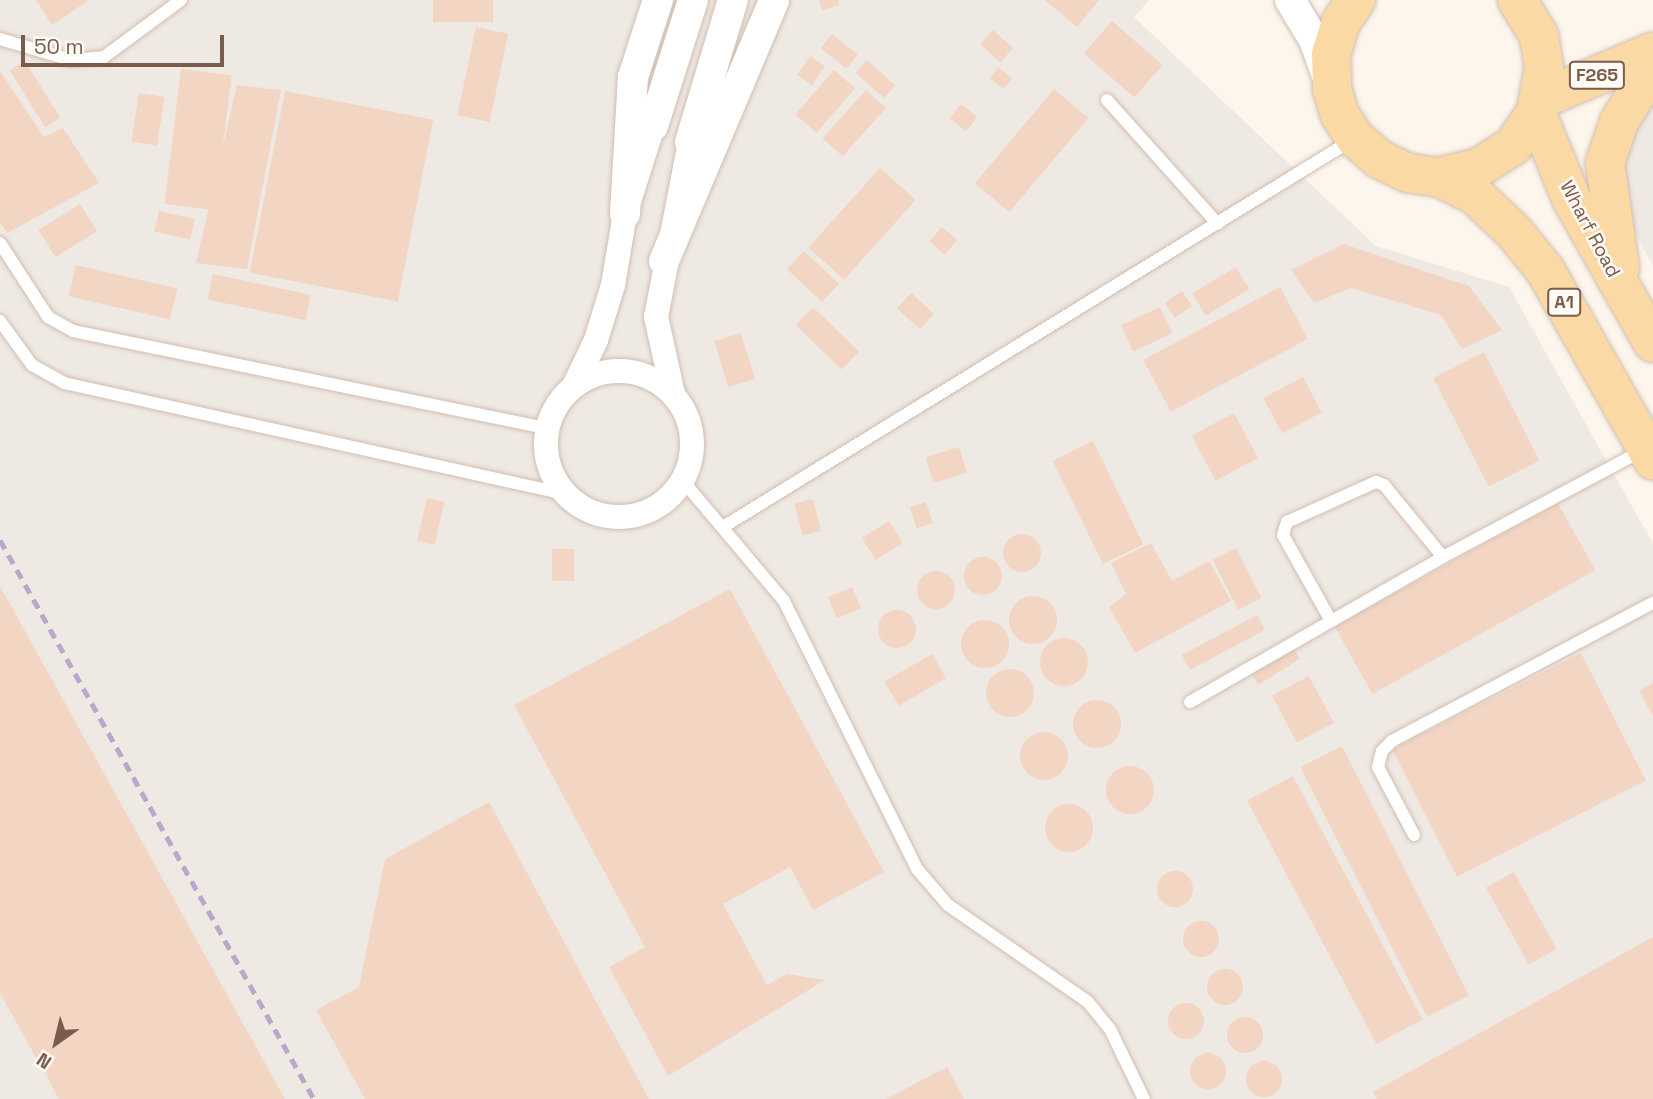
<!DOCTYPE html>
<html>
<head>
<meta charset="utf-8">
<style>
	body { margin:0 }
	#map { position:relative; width:1653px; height:1099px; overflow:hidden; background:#fdf6ec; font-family:"Space Grotesk",sans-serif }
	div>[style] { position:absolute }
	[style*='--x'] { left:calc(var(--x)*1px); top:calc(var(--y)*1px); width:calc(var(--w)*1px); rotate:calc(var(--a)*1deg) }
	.industrial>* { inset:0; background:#efe9e4 }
	.building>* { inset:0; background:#f3d5c3; transform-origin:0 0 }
	.round { border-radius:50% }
	.roads { filter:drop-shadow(0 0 2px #d1beb0) drop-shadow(0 0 2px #d1beb0) }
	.service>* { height:12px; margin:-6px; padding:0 6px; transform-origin:6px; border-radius:6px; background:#fff }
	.minor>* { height:24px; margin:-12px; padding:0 12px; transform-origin:12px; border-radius:12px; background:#fff }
	.minor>.ring { margin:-12px; padding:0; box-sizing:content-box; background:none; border:24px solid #fff; border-radius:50% }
	.tertiary>* { height:30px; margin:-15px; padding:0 15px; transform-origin:15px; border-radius:15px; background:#fff }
	.primary>* { height:38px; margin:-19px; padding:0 19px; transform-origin:19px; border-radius:19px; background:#fbd9a5 }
	.rail>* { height:5px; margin-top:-2.5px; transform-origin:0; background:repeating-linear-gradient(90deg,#b9a8c9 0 10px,transparent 0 17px) }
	span { translate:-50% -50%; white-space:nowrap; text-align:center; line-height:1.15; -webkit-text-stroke:5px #fffaf3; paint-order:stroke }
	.shield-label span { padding:2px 5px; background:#fffaf3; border:2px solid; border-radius:5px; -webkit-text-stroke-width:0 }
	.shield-label { font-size:18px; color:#7a5c4d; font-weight:700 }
	.street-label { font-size:19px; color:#7a5c4d }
	.north { position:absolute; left:21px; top:1008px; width:70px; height:70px; -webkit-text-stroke:5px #fffaf3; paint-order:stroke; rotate:214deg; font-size:19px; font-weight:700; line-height:28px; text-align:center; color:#7a5c4d }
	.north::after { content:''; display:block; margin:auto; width:24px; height:32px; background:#7a5c4d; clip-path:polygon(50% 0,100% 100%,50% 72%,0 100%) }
	.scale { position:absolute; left:21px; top:35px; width:203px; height:32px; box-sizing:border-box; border:4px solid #7a5c4d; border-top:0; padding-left:9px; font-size:21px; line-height:24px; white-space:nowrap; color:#7a5c4d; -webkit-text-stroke:5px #fffaf3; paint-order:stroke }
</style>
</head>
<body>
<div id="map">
	<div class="industrial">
		<i style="clip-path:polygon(0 0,1149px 0,1134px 17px,1376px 246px,1509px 287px,1653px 544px,1653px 1099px,0 1099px)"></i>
		<i style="clip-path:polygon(1653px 84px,1653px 266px,1622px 208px,1610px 150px)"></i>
	</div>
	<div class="building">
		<i style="clip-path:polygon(36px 0,89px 0,52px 25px)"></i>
		<i style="left:433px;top:0;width:60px;height:22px"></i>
		<i style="clip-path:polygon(819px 0,838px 0,839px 5px,822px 10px)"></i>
		<i style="clip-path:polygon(1045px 0,1099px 0,1077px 27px)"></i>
		<i style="left:1112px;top:21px;width:67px;height:43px;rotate:41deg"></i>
		<i style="left:476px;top:27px;width:33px;height:90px;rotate:12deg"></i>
		<i style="left:993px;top:30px;width:27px;height:19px;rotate:42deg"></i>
		<i style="left:832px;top:34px;width:33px;height:18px;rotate:39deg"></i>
		<i style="left:810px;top:56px;width:18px;height:23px;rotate:34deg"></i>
		<i style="left:867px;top:60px;width:38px;height:17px;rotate:42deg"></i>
		<i style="left:25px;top:61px;width:67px;height:18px;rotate:58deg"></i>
		<i style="left:998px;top:67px;width:18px;height:14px;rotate:38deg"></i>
		<i style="left:181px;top:69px;width:51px;height:136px;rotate:7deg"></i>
		<i style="left:834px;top:70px;width:28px;height:59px;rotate:41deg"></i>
		<i style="clip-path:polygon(0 71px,44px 137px,63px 128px,99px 183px,7px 233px,0 222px)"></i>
		<i style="clip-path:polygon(237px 85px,281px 90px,247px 269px,196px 263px)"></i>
		<i style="left:1054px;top:89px;width:45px;height:123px;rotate:40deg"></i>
		<i style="left:866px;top:90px;width:27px;height:65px;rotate:42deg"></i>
		<i style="left:285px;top:91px;width:151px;height:185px;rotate:11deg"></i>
		<i style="left:139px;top:93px;width:26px;height:49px;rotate:9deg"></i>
		<i style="left:961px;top:104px;width:21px;height:18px;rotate:39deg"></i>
		<i style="left:880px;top:168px;width:48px;height:107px;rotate:42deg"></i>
		<i style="left:80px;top:204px;width:32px;height:49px;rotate:58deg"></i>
		<i style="left:159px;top:211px;width:37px;height:21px;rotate:13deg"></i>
		<i style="left:942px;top:227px;width:20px;height:19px;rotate:41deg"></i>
		<i style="clip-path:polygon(1344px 244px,1469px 286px,1502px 330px,1462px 349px,1441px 315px,1351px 288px,1314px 303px,1291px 270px)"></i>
		<i style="left:804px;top:251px;width:48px;height:25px;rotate:43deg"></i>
		<i style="left:76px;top:265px;width:104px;height:32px;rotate:13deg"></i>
		<i style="left:1236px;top:267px;width:26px;height:51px;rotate:59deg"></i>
		<i style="left:213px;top:274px;width:100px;height:26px;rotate:12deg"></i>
		<i style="left:1280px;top:287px;width:59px;height:155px;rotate:62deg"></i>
		<i style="left:1182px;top:291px;width:18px;height:21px;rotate:56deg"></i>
		<i style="left:911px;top:293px;width:31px;height:21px;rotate:42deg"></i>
		<i style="left:813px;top:307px;width:64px;height:25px;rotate:44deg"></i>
		<i style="left:1160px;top:307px;width:29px;height:43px;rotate:65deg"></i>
		<i style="left:741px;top:333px;width:48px;height:28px;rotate:73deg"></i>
		<i style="left:1484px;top:352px;width:122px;height:57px;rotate:63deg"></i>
		<i style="left:1303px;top:377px;width:40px;height:45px;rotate:62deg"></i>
		<i style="left:1234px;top:413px;width:51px;height:48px;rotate:62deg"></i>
		<i style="left:1093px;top:441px;width:115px;height:45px;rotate:64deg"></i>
		<i style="left:959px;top:447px;width:27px;height:35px;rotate:73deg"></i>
		<i style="left:427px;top:498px;width:18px;height:44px;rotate:13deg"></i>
		<i style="left:813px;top:499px;width:33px;height:19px;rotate:76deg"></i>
		<i style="left:926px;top:502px;width:22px;height:17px;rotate:72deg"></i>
		<i style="left:1558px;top:503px;width:77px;height:255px;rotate:61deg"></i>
		<i style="left:889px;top:521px;width:26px;height:32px;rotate:58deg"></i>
		<i class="round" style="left:1003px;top:534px;width:38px;height:38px"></i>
		<i style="clip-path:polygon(1151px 543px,1172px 581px,1209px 561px,1231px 601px,1135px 653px,1109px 607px,1126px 594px,1111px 563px)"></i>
		<i style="left:1236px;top:548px;width:56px;height:26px;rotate:63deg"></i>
		<i style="left:552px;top:549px;width:22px;height:32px"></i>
		<i class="round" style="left:964px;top:557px;width:38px;height:38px"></i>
		<i class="round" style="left:917px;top:571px;width:38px;height:38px"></i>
		<i style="clip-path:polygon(0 586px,285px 1099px,59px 1099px,0 993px)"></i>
		<i style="left:852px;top:587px;width:23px;height:26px;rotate:67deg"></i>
		<i style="clip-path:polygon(730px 589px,884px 872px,813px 910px,790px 867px,723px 904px,767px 985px,787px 974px,825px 980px,668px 1076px,609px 967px,645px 947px,514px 705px)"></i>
		<i class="round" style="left:1009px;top:596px;width:48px;height:48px"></i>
		<i class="round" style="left:878px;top:610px;width:38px;height:38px"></i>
		<i style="left:1257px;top:615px;width:17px;height:85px;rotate:62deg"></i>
		<i class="round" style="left:961px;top:620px;width:48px;height:48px"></i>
		<i class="round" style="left:1040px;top:638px;width:48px;height:48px"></i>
		<i style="left:1292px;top:646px;width:15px;height:49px;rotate:58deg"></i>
		<i style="left:1581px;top:653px;width:143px;height:212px;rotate:63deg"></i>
		<i style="left:932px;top:654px;width:28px;height:55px;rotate:60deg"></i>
		<i class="round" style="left:986px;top:669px;width:48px;height:48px"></i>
		<i style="left:1309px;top:676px;width:53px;height:42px;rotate:62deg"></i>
		<i style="clip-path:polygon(1653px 683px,1653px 716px,1639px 691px)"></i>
		<i class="round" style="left:1073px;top:700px;width:48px;height:48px"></i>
		<i class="round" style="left:1020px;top:732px;width:48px;height:48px"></i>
		<i style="left:1342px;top:746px;width:280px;height:47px;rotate:63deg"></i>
		<i class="round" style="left:1106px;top:766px;width:48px;height:48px"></i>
		<i style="left:1293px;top:776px;width:276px;height:52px;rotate:62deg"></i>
		<i style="clip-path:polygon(489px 802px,598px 1005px,649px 1099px,365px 1099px,316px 1010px,359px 987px,385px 859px)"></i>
		<i class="round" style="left:1045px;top:804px;width:48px;height:48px"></i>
		<i class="round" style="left:1157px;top:871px;width:36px;height:36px"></i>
		<i style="left:1514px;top:872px;width:88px;height:32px;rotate:61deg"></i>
		<i class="round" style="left:1183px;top:921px;width:36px;height:36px"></i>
		<i style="clip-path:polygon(1653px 937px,1653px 1099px,1377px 1099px,1373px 1092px)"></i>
		<i class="round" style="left:1207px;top:969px;width:36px;height:36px"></i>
		<i class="round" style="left:1168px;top:1003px;width:36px;height:36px"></i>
		<i class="round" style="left:1227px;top:1017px;width:36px;height:36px"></i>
		<i class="round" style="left:1190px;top:1053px;width:36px;height:36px"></i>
		<i class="round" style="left:1246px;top:1061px;width:36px;height:36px"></i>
		<i style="clip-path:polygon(947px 1067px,964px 1099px,886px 1099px)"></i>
	</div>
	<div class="roads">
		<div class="service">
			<i style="--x:0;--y:39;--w:74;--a:16.5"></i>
			<i style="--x:71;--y:60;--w:33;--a:-5"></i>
			<i style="--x:104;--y:57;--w:96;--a:-36.5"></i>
			<i style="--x:1107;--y:100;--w:166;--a:48.2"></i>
			<i style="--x:0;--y:243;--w:88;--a:57"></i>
			<i style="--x:48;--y:317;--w:29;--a:29"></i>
			<i style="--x:73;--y:331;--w:484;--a:11.6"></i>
			<i style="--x:0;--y:321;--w:54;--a:54"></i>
			<i style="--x:32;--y:365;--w:37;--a:29"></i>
			<i style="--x:64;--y:383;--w:513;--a:12.49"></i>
			<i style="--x:683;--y:481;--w:157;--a:49.9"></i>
			<i style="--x:784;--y:601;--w:299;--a:63.6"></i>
			<i style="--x:917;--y:869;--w:48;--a:49.3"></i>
			<i style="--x:948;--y:905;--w:170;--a:34.7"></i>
			<i style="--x:1088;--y:1002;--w:35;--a:51"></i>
			<i style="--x:1110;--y:1029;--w:78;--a:64.1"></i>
			<i style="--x:723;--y:527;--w:739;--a:-31.6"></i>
			<i style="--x:1331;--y:621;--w:98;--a:-119.2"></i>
			<i style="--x:1283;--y:535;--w:14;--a:-73"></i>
			<i style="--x:1287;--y:522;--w:98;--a:-24.2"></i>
			<i style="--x:1376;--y:482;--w:9;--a:21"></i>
			<i style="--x:1384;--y:485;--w:93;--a:50.7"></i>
			<i style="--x:1443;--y:557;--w:227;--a:-28.1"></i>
			<i style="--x:1190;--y:702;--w:292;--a:-29.8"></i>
			<i style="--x:1414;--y:835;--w:77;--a:-117.9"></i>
			<i style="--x:1378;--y:767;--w:16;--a:-76"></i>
			<i style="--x:1382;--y:751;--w:14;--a:-45"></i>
			<i style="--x:1392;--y:741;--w:295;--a:-27.9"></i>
		</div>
		<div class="minor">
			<i class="ring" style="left:546px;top:371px;width:122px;height:122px"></i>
			<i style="--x:574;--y:386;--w:51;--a:-64.4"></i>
			<i style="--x:596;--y:340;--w:58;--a:-72.8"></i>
			<i style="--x:613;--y:285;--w:72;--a:-80.4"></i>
			<i style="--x:625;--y:214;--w:92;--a:-72.3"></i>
			<i style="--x:673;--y:394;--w:79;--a:-102.4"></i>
			<i style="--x:656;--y:317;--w:178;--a:-79"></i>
		</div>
		<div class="tertiary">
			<i style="--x:1290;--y:0;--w:47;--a:59"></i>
			<i style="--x:1314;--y:40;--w:40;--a:69.8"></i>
			<i style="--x:653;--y:126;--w:132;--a:-72.4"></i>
			<i style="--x:690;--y:142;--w:148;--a:-73.2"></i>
			<i style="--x:625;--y:214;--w:137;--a:-86.7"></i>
			<i style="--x:633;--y:77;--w:81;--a:-72"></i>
			<i style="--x:664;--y:261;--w:283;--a:-67.1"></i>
		</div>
		<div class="primary">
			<i style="--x:1356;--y:0;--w:27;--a:124"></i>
			<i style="--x:1341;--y:22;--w:34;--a:107"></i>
			<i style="--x:1331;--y:54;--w:35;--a:88"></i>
			<i style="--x:1332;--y:89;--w:27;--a:73"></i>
			<i style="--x:1340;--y:115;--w:27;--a:57"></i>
			<i style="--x:1355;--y:138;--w:32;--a:41"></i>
			<i style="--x:1379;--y:159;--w:32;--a:26"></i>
			<i style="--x:1408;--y:173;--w:30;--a:8"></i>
			<i style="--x:1438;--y:177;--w:41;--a:-12.7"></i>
			<i style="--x:1478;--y:168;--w:41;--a:-32.2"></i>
			<i style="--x:1513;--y:146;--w:41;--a:-55.9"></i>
			<i style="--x:1536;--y:112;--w:46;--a:-79.9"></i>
			<i style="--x:1544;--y:67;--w:31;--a:-99"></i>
			<i style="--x:1539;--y:36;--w:42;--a:-121.4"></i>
			<i style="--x:1541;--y:99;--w:121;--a:-22.8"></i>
			<i style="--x:1536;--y:112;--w:95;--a:67.8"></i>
			<i style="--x:1572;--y:200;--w:164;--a:60.5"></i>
			<i style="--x:1438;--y:177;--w:41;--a:25.9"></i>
			<i style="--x:1475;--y:195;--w:54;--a:43.5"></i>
			<i style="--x:1514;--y:232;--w:49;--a:50.8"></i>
			<i style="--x:1545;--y:270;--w:219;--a:60.4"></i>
			<i style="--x:1620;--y:268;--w:106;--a:-98.1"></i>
			<i style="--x:1605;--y:163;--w:43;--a:-71.1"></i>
			<i style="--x:1619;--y:122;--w:65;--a:-58.3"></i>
		</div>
	</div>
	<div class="rail">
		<i style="--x:0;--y:540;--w:641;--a:60.68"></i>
	</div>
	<div class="shield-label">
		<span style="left:1597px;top:75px">F265</span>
		<span style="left:1564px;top:302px">A1</span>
	</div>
	<div class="street-label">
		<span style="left:1590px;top:229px;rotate:62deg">Wharf Road</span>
	</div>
	<div class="north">N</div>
	<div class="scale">50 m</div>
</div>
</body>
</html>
